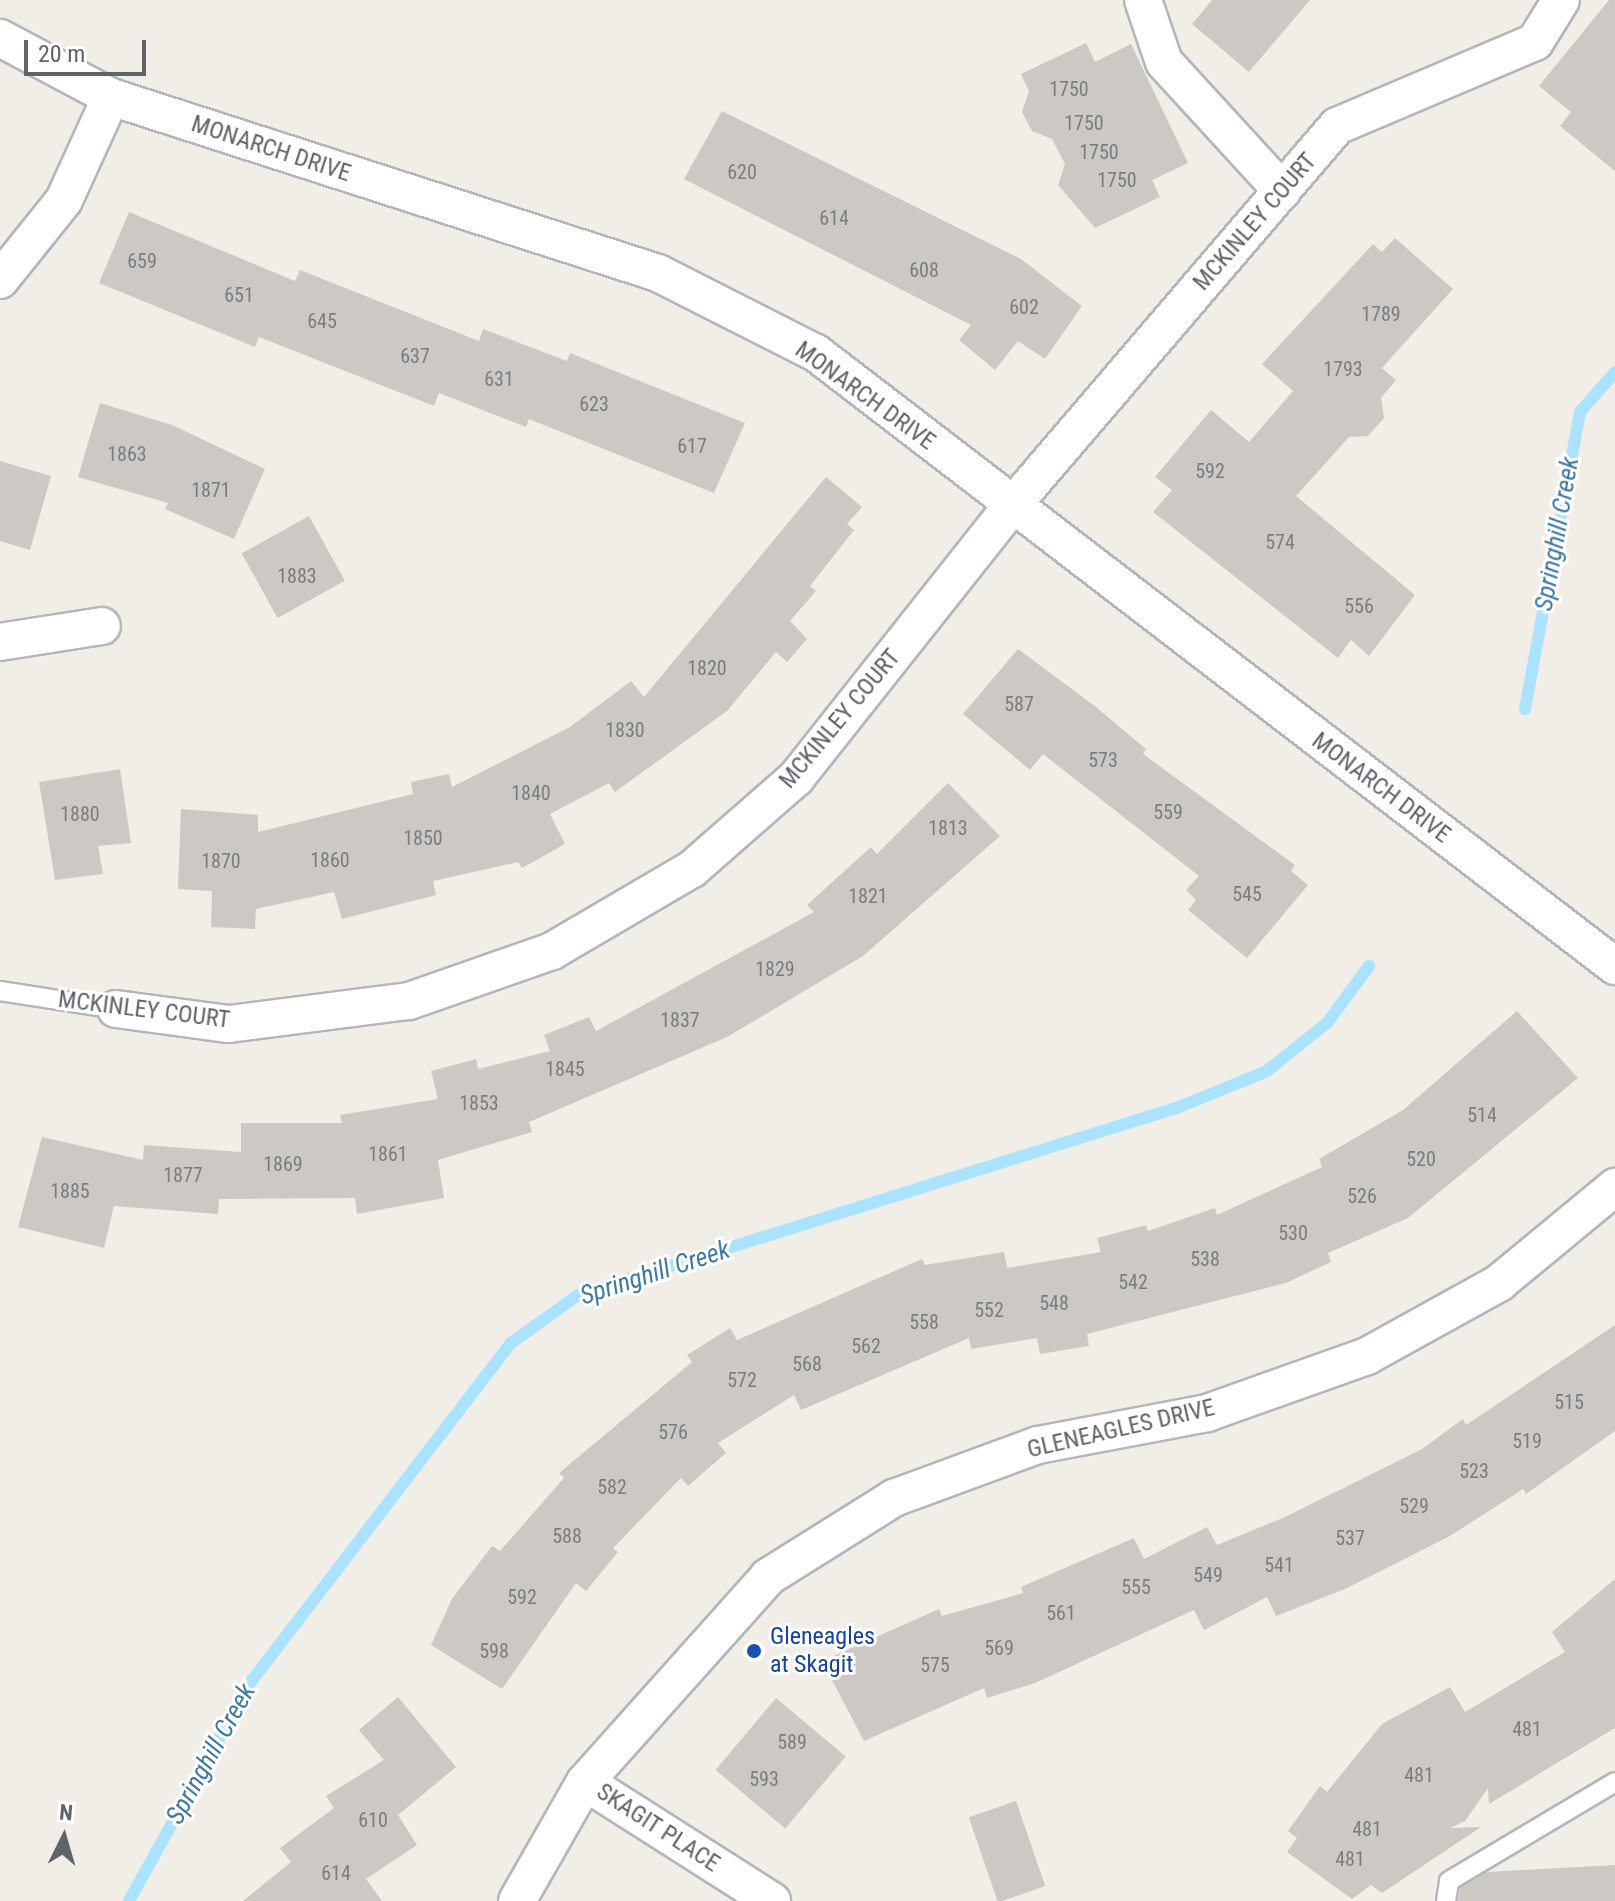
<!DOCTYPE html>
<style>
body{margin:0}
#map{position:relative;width:1615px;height:1901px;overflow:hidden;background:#f1eee8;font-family:"Roboto Condensed",sans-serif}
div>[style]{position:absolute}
.stream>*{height:12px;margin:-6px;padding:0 6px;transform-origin:6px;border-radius:6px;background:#aae2ff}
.building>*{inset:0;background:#ccc9c5;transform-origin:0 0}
.roads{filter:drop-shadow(2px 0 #b3b6ba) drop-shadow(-2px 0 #b3b6ba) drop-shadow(0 2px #b3b6ba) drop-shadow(0 -2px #b3b6ba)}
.service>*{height:18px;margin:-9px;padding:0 9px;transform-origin:9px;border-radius:9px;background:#fff}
.minor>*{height:36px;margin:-18px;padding:0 18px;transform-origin:18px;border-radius:18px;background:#fff}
.dots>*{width:22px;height:22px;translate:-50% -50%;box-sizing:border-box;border:4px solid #fff;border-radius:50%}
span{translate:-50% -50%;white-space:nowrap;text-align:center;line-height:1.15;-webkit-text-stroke:6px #fff;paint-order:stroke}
.number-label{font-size:20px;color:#7a7d7f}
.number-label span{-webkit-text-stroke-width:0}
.street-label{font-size:24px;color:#5f6468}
.transit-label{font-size:24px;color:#164399}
.left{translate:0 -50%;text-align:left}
.water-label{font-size:26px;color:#3f78a1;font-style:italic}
.north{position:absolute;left:24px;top:1797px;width:80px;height:80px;-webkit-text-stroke:6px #fff;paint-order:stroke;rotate:5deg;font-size:22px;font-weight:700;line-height:32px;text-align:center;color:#5f6468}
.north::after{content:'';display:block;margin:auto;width:28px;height:36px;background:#5f6468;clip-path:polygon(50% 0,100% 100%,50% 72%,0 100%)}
.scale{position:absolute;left:24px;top:40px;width:122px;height:36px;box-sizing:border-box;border:4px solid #5f6468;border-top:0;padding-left:10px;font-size:24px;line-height:28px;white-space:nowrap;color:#5f6468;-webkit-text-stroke:6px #fff;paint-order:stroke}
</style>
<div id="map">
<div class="stream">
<div style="left:1525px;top:709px;width:302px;rotate:-79.5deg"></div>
<div style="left:1580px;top:412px;width:53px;rotate:-48.8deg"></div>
<div style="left:129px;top:1901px;width:249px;rotate:-61deg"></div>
<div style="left:250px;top:1683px;width:429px;rotate:-52.5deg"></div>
<div style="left:511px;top:1343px;width:82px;rotate:-35.6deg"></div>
<div style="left:578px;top:1295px;width:630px;rotate:-17.37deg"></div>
<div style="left:1179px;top:1107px;width:95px;rotate:-22.2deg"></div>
<div style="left:1267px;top:1071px;width:77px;rotate:-38.7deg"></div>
<div style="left:1327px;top:1023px;width:71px;rotate:-53.6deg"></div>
</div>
<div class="building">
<div style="clip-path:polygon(1212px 0,1310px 0,1249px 72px,1192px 24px)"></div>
<div style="clip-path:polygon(1609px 0,1615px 0,1615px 171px,1560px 126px,1571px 112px,1539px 86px)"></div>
<div style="clip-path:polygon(1086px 43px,1095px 62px,1131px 44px,1188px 163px,1152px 180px,1160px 197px,1095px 228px,1058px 185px,1065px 164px,1052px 139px,1032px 131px,1022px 112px,1029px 91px,1021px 74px)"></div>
<div style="clip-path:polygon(722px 111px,1021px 259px,1082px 306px,1045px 359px,1018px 341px,995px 370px,959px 340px,971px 325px,684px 179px)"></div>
<div style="clip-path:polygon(129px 212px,295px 281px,300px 270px,479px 341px,483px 329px,567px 361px,570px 353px,745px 423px,714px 493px,529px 419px,526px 427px,439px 393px,434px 406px,259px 337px,255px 347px,99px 283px)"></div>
<div style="clip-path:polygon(1395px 238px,1453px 289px,1382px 368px,1396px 380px,1381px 398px,1384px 418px,1368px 436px,1349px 437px,1296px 496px,1415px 595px,1369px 656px,1351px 640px,1338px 658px,1153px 512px,1172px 490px,1155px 477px,1211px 410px,1249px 442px,1293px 391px,1262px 364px,1373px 244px,1382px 252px)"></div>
<div style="clip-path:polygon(100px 403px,172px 425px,265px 469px,234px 539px,165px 509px,168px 503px,78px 477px)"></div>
<div style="clip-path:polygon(0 461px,51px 476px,30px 550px,0 541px)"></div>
<div style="clip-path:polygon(826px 477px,862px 507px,847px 524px,854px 530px,810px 586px,816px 591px,790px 621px,807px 639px,787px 662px,776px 652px,727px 711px,615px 792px,609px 783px,550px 814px,565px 844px,522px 868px,518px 862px,433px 881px,436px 895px,342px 919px,334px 892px,256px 909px,255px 929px,211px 927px,212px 891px,178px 889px,181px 809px,258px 815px,258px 832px,413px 794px,411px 782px,449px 774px,452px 787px,570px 727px,631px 681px,644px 697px)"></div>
<div style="left:309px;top:516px;width:74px;height:77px;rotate:61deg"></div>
<div style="clip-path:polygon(1018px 649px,1096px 707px,1146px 749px,1143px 754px,1295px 865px,1291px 871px,1308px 885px,1247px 958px,1188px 910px,1196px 900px,1186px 890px,1199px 876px,1043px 754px,1030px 770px,963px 714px)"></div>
<div style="clip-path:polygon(120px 769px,131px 843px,98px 846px,103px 874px,55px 880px,39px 782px)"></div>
<div style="clip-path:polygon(948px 783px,1000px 836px,863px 956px,727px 1037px,529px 1122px,532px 1132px,438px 1160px,444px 1198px,357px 1214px,355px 1198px,219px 1199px,218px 1214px,114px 1206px,104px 1248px,18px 1227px,42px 1137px,143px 1160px,144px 1145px,241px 1152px,241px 1123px,342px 1123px,340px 1115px,438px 1099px,431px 1071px,476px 1059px,478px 1069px,550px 1051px,544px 1035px,589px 1017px,596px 1031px,814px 912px,807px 905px,871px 847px,877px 854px)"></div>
<div style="clip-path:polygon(1517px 1011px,1578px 1078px,1408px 1218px,1328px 1253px,1331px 1262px,1286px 1283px,1087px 1334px,1089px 1346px,1040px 1354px,1037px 1338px,971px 1349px,969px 1338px,801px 1410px,794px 1395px,718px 1443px,726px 1453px,688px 1486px,681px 1478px,613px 1548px,618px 1552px,586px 1591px,576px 1583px,502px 1689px,431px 1645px,452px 1599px,492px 1546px,500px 1551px,564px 1478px,559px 1473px,692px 1362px,687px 1355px,730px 1328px,737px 1340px,922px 1259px,925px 1265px,1004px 1252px,1007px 1268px,1101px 1252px,1097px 1238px,1146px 1225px,1148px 1231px,1215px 1208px,1217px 1215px,1322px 1167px,1319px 1159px,1403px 1110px)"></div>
<div style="clip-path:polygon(1615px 1325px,1615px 1431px,1526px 1494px,1523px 1489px,1450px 1536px,1345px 1589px,1276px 1616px,1267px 1597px,1204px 1630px,1194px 1610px,1035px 1683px,987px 1698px,984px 1688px,864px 1741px,822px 1661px,939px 1609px,942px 1616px,1023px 1593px,1021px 1587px,1134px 1538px,1144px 1559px,1207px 1527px,1217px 1545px,1285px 1517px,1422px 1449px,1463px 1419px,1466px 1425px)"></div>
<div style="clip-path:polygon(1615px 1579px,1615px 1728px,1489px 1804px,1488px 1788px,1465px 1821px,1450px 1828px,1481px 1827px,1382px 1893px,1371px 1885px,1352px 1899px,1287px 1852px,1297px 1838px,1288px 1831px,1320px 1786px,1327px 1792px,1382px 1724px,1450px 1687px,1465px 1712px,1565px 1652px,1552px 1632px)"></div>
<div style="clip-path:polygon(398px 1697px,456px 1767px,398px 1815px,417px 1845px,366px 1879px,382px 1901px,243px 1901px,291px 1862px,280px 1848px,334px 1808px,326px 1796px,384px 1760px,359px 1730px)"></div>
<div style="left:776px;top:1698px;width:91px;height:94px;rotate:40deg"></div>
<div style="left:1016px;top:1801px;width:90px;height:50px;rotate:71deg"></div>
<div style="clip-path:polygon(1615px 1865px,1615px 1901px,1458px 1901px,1460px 1888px,1487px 1872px)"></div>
</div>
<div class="roads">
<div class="service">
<div style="left:0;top:991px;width:117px;rotate:8.8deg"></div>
<div style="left:1446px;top:1901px;width:20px;rotate:-81deg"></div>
<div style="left:1449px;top:1881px;width:193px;rotate:-30.8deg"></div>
</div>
<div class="minor">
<div style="left:1143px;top:0;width:65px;rotate:71.3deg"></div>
<div style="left:1164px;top:62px;width:175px;rotate:47.5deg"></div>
<div style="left:0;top:38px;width:126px;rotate:28deg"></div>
<div style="left:111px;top:97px;width:575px;rotate:17.84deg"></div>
<div style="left:658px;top:273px;width:177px;rotate:26.9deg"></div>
<div style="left:816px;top:353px;width:1007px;rotate:37.5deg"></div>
<div style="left:0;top:280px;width:102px;rotate:-51.3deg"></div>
<div style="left:64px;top:200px;width:113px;rotate:-65.5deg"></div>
<div style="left:0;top:642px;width:103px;rotate:-8.9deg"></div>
<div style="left:116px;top:1009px;width:114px;rotate:7.6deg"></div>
<div style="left:229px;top:1024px;width:181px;rotate:-7.3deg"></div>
<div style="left:409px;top:1001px;width:151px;rotate:-19.3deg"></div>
<div style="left:552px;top:951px;width:162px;rotate:-30.4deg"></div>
<div style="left:692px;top:869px;width:138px;rotate:-41.2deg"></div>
<div style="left:796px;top:778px;width:346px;rotate:-51.6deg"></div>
<div style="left:1011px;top:507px;width:501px;rotate:-49.45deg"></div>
<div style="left:1337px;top:126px;width:215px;rotate:-23deg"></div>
<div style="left:1535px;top:42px;width:49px;rotate:-58.2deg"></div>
<div style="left:585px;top:1782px;width:222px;rotate:32.5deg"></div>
<div style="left:517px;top:1901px;width:137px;rotate:-60.3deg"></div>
<div style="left:585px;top:1782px;width:275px;rotate:-48.2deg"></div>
<div style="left:768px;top:1577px;width:149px;rotate:-32.1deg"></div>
<div style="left:894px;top:1498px;width:153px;rotate:-20.2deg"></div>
<div style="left:1038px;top:1445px;width:172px;rotate:-10.7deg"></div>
<div style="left:1207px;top:1413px;width:170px;rotate:-19.6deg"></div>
<div style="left:1367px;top:1356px;width:151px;rotate:-28.9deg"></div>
<div style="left:1499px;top:1283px;width:151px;rotate:-39.6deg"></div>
</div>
</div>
<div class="dots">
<div style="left:754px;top:1651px;background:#1a4fb4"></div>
</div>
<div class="number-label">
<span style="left:1069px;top:89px">1750</span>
<span style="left:1084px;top:123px">1750</span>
<span style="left:1099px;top:152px">1750</span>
<span style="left:742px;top:172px">620</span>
<span style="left:1117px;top:180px">1750</span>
<span style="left:834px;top:218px">614</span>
<span style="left:142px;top:261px">659</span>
<span style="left:924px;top:270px">608</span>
<span style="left:239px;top:295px">651</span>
<span style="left:1024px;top:307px">602</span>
<span style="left:1381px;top:314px">1789</span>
<span style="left:322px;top:321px">645</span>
<span style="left:415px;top:356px">637</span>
<span style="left:1343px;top:369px">1793</span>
<span style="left:499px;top:379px">631</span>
<span style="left:594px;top:404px">623</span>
<span style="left:692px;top:446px">617</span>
<span style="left:127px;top:454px">1863</span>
<span style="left:1210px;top:471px">592</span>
<span style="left:211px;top:490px">1871</span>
<span style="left:1280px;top:542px">574</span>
<span style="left:297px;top:576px">1883</span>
<span style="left:1359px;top:606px">556</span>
<span style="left:707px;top:668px">1820</span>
<span style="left:1019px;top:704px">587</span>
<span style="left:625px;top:730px">1830</span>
<span style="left:1103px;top:760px">573</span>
<span style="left:531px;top:793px">1840</span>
<span style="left:1168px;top:812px">559</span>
<span style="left:80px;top:814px">1880</span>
<span style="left:948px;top:828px">1813</span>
<span style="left:423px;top:838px">1850</span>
<span style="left:330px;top:860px">1860</span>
<span style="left:221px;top:861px">1870</span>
<span style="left:1247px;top:894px">545</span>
<span style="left:868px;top:896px">1821</span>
<span style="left:775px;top:969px">1829</span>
<span style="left:680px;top:1020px">1837</span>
<span style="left:565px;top:1069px">1845</span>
<span style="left:479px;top:1103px">1853</span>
<span style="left:1482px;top:1115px">514</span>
<span style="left:388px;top:1154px">1861</span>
<span style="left:1421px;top:1159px">520</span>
<span style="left:283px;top:1164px">1869</span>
<span style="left:183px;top:1175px">1877</span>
<span style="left:70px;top:1191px">1885</span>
<span style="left:1362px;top:1196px">526</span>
<span style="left:1293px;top:1233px">530</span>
<span style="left:1205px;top:1259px">538</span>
<span style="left:1133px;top:1282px">542</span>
<span style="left:1054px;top:1303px">548</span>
<span style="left:989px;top:1310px">552</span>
<span style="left:924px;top:1322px">558</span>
<span style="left:866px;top:1346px">562</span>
<span style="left:807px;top:1364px">568</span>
<span style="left:742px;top:1380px">572</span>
<span style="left:1569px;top:1402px">515</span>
<span style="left:673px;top:1432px">576</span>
<span style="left:1527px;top:1441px">519</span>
<span style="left:1474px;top:1471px">523</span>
<span style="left:612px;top:1487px">582</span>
<span style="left:1414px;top:1506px">529</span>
<span style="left:567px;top:1536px">588</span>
<span style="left:1350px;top:1538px">537</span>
<span style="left:1279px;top:1565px">541</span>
<span style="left:1208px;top:1575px">549</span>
<span style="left:1136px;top:1587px">555</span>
<span style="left:522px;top:1597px">592</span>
<span style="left:1061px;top:1613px">561</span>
<span style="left:999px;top:1648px">569</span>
<span style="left:494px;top:1651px">598</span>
<span style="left:935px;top:1665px">575</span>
<span style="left:1527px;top:1729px">481</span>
<span style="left:792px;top:1742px">589</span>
<span style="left:1419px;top:1775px">481</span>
<span style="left:764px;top:1779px">593</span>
<span style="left:373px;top:1820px">610</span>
<span style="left:1367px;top:1829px">481</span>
<span style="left:1350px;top:1859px">481</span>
<span style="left:336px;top:1873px">614</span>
</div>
<div class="street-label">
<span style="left:271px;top:149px;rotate:18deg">MONARCH DRIVE</span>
<span style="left:1255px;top:222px;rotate:-49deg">MCKINLEY COURT</span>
<span style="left:865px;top:396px;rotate:36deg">MONARCH DRIVE</span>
<span style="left:840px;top:719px;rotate:-50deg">MCKINLEY COURT</span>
<span style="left:1381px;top:788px;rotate:37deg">MONARCH DRIVE</span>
<span style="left:144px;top:1010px;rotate:7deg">MCKINLEY COURT</span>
<span style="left:1121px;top:1429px;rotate:-13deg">GLENEAGLES DRIVE</span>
<span style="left:658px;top:1828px;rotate:33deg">SKAGIT PLACE</span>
</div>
<div class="transit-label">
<span class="left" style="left:770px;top:1651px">Gleneagles<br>at Skagit</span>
</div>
<div class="water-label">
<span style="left:1557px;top:534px;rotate:-80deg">Springhill Creek</span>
<span style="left:655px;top:1273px;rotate:-18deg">Springhill Creek</span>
<span style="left:211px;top:1754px;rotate:-61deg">Springhill Creek</span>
</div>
<div class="north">N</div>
<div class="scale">20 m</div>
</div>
